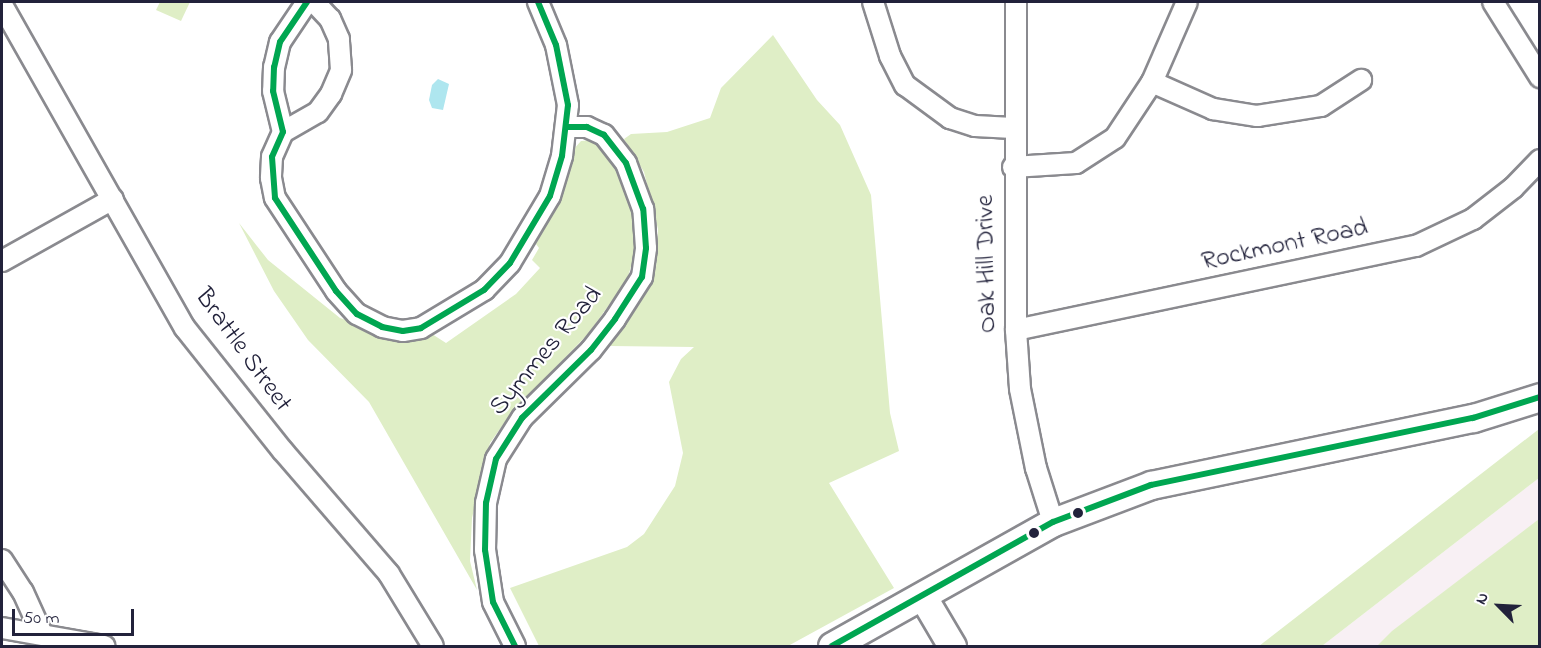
<!DOCTYPE html>
<style>
body{margin:0}
#map{position:relative;width:1541px;height:648px;overflow:hidden;background:#fff;font-family:"Indie Flower",sans-serif}
div>[style]{position:absolute}
.built>*{inset:0;background:#f8f0f4}
.green>*{inset:0;background:#dfeec6}
.water>*{inset:0;background:#aee6ef}
.roads{filter:drop-shadow(2px 0 #8a8a8f) drop-shadow(-2px 0 #8a8a8f) drop-shadow(0 2px #8a8a8f) drop-shadow(0 -2px #8a8a8f)}
.minor>*{height:20px;margin:-10px;padding:0 10px;transform-origin:10px;border-radius:10px;background:#fff}
.secondary>*{height:27px;margin:-13.5px;padding:0 13.5px;transform-origin:13.5px;border-radius:13.5px;background:#fff}
.bus-1>*{height:6px;margin:-3px;padding:0 3px;transform-origin:3px;border-radius:3px;background:#00a651}
.dots>*{width:16px;height:16px;translate:-50% -50%;box-sizing:border-box;border:3px solid #fff;border-radius:50%}
span{translate:-50% -50%;white-space:nowrap;text-align:center;line-height:1.15;-webkit-text-stroke:4.5px #fff;paint-order:stroke}
.street-label{font-size:26px;color:#22223b}
.frame{position:absolute;inset:0;border:3px solid #22223b;pointer-events:none}
.north{position:absolute;left:1469px;top:576px;width:60px;height:60px;-webkit-text-stroke:4px #fff;paint-order:stroke;rotate:294deg;font-size:16px;font-weight:700;line-height:24px;text-align:center;color:#22223b}
.north::after{content:'';display:block;margin:auto;width:21px;height:27px;background:#22223b;clip-path:polygon(50% 0,100% 100%,50% 72%,0 100%)}
.scale{position:absolute;left:12px;top:609px;width:122px;height:27px;box-sizing:border-box;border:3px solid #22223b;border-top:0;padding-left:8px;font-size:18px;line-height:21px;white-space:nowrap;color:#22223b;-webkit-text-stroke:4px #fff;paint-order:stroke}
</style>
<div id="map">
<div class="built">
<div style="clip-path:polygon(1539px 478px,1539px 646px,1322px 646px)"></div>
</div>
<div class="green">
<div style="clip-path:polygon(160px 2px,190px 2px,181px 21px,156px 10px)"></div>
<div style="clip-path:polygon(773px 35px,817px 100px,840px 125px,871px 195px,890px 413px,899px 451px,829px 483px,894px 588px,788px 646px,539px 646px,510px 588px,627px 547px,644px 534px,675px 486px,683px 453px,669px 382px,681px 359px,694px 347px,610px 346px,637px 307px,656px 268px,658px 229px,644px 172px,624px 139px,631px 134px,667px 132px,710px 118px,721px 88px)"></div>
<div style="clip-path:polygon(594px 140px,603px 145px,616px 164px,633px 213px,636px 236px,632px 263px,627px 280px,588px 334px,512px 412px,490px 443px,472px 518px,470px 561px,477px 590px,369px 402px,308px 340px,274px 291px,239px 223px,268px 260px,340px 318px,406px 340px,432px 334px,446px 343px,516px 294px,540px 268px,532px 260px,539px 248px,536px 244px,559px 198px,573px 150px,581px 141px)"></div>
<div style="clip-path:polygon(1539px 429px,1539px 478px,1322px 646px,1259px 646px)"></div>
<div style="clip-path:polygon(1539px 519px,1539px 646px,1377px 646px,1392px 631px)"></div>
</div>
<div class="water">
<div style="clip-path:polygon(438px 79px,449px 84px,443px 110px,432px 108px,429px 100px,432px 85px)"></div>
</div>
<div class="roads">
<div class="minor">
<div style="left:307px;top:2px;width:48px;rotate:124deg"></div>
<div style="left:280px;top:42px;width:26px;rotate:103deg"></div>
<div style="left:274px;top:67px;width:24px;rotate:92deg"></div>
<div style="left:273px;top:91px;width:42px;rotate:76.3deg"></div>
<div style="left:283px;top:132px;width:27px;rotate:114deg"></div>
<div style="left:272px;top:157px;width:21px;rotate:93deg"></div>
<div style="left:271px;top:178px;width:20px;rotate:79deg"></div>
<div style="left:275px;top:198px;width:111px;rotate:56.7deg"></div>
<div style="left:336px;top:291px;width:31px;rotate:48deg"></div>
<div style="left:357px;top:314px;width:28px;rotate:27deg"></div>
<div style="left:382px;top:327px;width:21px;rotate:11deg"></div>
<div style="left:403px;top:331px;width:18px;rotate:-9deg"></div>
<div style="left:421px;top:328px;width:74px;rotate:-31.1deg"></div>
<div style="left:484px;top:290px;width:37px;rotate:-46deg"></div>
<div style="left:510px;top:263px;width:78px;rotate:-59.2deg"></div>
<div style="left:550px;top:196px;width:42px;rotate:-73.3deg"></div>
<div style="left:562px;top:156px;width:51px;rotate:-83.3deg"></div>
<div style="left:568px;top:105px;width:61px;rotate:-101.3deg"></div>
<div style="left:556px;top:45px;width:47px;rotate:-112.7deg"></div>
<div style="left:873px;top:2px;width:57px;rotate:72.5deg"></div>
<div style="left:890px;top:56px;width:33px;rotate:63deg"></div>
<div style="left:905px;top:85px;width:56px;rotate:36.3deg"></div>
<div style="left:950px;top:118px;width:26px;rotate:18deg"></div>
<div style="left:975px;top:126px;width:38px;rotate:3deg"></div>
<div style="left:1016px;top:2px;width:328px;rotate:90deg"></div>
<div style="left:1016px;top:330px;width:59px;rotate:86.1deg"></div>
<div style="left:1020px;top:389px;width:81px;rotate:78.6deg"></div>
<div style="left:1036px;top:468px;width:57px;rotate:72.5deg"></div>
<div style="left:1493px;top:2px;width:89px;rotate:57.9deg"></div>
<div style="left:2px;top:5px;width:371px;rotate:60.5deg"></div>
<div style="left:185px;top:328px;width:157px;rotate:51.5deg"></div>
<div style="left:283px;top:451px;width:162px;rotate:49.2deg"></div>
<div style="left:389px;top:574px;width:84px;rotate:58.6deg"></div>
<div style="left:1152px;top:82px;width:67px;rotate:23.9deg"></div>
<div style="left:1213px;top:109px;width:45px;rotate:9deg"></div>
<div style="left:1257px;top:116px;width:65px;rotate:-8.9deg"></div>
<div style="left:1321px;top:106px;width:48px;rotate:-33deg"></div>
<div style="left:283px;top:132px;width:40px;rotate:-29.7deg"></div>
<div style="left:318px;top:112px;width:22px;rotate:-54deg"></div>
<div style="left:331px;top:94px;width:26px;rotate:-67deg"></div>
<div style="left:341px;top:70px;width:31px;rotate:-94deg"></div>
<div style="left:339px;top:39px;width:22px;rotate:-114deg"></div>
<div style="left:330px;top:19px;width:23px;rotate:-133deg"></div>
<div style="left:1013px;top:167px;width:63px;rotate:-3.6deg"></div>
<div style="left:1076px;top:163px;width:46px;rotate:-32.7deg"></div>
<div style="left:1115px;top:138px;width:67px;rotate:-56.5deg"></div>
<div style="left:1152px;top:82px;width:87px;rotate:-66.4deg"></div>
<div style="left:2px;top:261px;width:127px;rotate:-29.2deg"></div>
<div style="left:1016px;top:330px;width:409px;rotate:-11.9deg"></div>
<div style="left:1416px;top:246px;width:63px;rotate:-25.3deg"></div>
<div style="left:1473px;top:219px;width:51px;rotate:-37.8deg"></div>
<div style="left:1513px;top:188px;width:39px;rotate:-46deg"></div>
<div style="left:2px;top:560px;width:38px;rotate:57deg"></div>
<div style="left:23px;top:592px;width:46px;rotate:65.7deg"></div>
<div style="left:2px;top:628px;width:104px;rotate:10deg"></div>
<div style="left:515px;top:646px;width:49px;rotate:-116.6deg"></div>
<div style="left:493px;top:602px;width:53px;rotate:-98.7deg"></div>
<div style="left:485px;top:550px;width:47px;rotate:-88.8deg"></div>
<div style="left:486px;top:503px;width:45px;rotate:-77.2deg"></div>
<div style="left:496px;top:459px;width:49px;rotate:-57.6deg"></div>
<div style="left:522px;top:418px;width:97px;rotate:-44.6deg"></div>
<div style="left:591px;top:350px;width:39px;rotate:-52deg"></div>
<div style="left:615px;top:319px;width:50px;rotate:-57.3deg"></div>
<div style="left:642px;top:277px;width:29px;rotate:-82deg"></div>
<div style="left:646px;top:248px;width:39px;rotate:-94deg"></div>
<div style="left:643px;top:209px;width:49px;rotate:-110.3deg"></div>
<div style="left:626px;top:163px;width:36px;rotate:-128deg"></div>
<div style="left:604px;top:135px;width:19px;rotate:-155deg"></div>
<div style="left:587px;top:127px;width:20px;rotate:180deg"></div>
</div>
<div class="secondary">
<div style="left:923px;top:597px;width:57px;rotate:59.4deg"></div>
<div style="left:832px;top:646px;width:253px;rotate:-29.3deg"></div>
<div style="left:1053px;top:522px;width:105px;rotate:-20.7deg"></div>
<div style="left:1151px;top:485px;width:329px;rotate:-11.8deg"></div>
<div style="left:1473px;top:418px;width:70px;rotate:-17.4deg"></div>
</div>
</div>
<div class="bus-1">
<div style="left:307px;top:2px;width:48px;rotate:124deg"></div>
<div style="left:280px;top:42px;width:26px;rotate:103deg"></div>
<div style="left:274px;top:67px;width:24px;rotate:92deg"></div>
<div style="left:273px;top:91px;width:42px;rotate:76.3deg"></div>
<div style="left:283px;top:132px;width:27px;rotate:114deg"></div>
<div style="left:272px;top:157px;width:41px;rotate:85.8deg"></div>
<div style="left:275px;top:198px;width:111px;rotate:56.7deg"></div>
<div style="left:336px;top:291px;width:31px;rotate:48deg"></div>
<div style="left:357px;top:314px;width:28px;rotate:27deg"></div>
<div style="left:382px;top:327px;width:21px;rotate:11deg"></div>
<div style="left:403px;top:331px;width:18px;rotate:-9deg"></div>
<div style="left:421px;top:328px;width:74px;rotate:-31.1deg"></div>
<div style="left:484px;top:290px;width:37px;rotate:-46deg"></div>
<div style="left:510px;top:263px;width:78px;rotate:-59.2deg"></div>
<div style="left:550px;top:196px;width:42px;rotate:-73.3deg"></div>
<div style="left:562px;top:156px;width:51px;rotate:-83.3deg"></div>
<div style="left:568px;top:105px;width:61px;rotate:-101.3deg"></div>
<div style="left:556px;top:45px;width:47px;rotate:-112.7deg"></div>
<div style="left:515px;top:646px;width:49px;rotate:-116.6deg"></div>
<div style="left:493px;top:602px;width:53px;rotate:-98.7deg"></div>
<div style="left:485px;top:550px;width:47px;rotate:-88.8deg"></div>
<div style="left:486px;top:503px;width:45px;rotate:-77.2deg"></div>
<div style="left:496px;top:459px;width:49px;rotate:-57.6deg"></div>
<div style="left:522px;top:418px;width:97px;rotate:-44.6deg"></div>
<div style="left:591px;top:350px;width:39px;rotate:-52deg"></div>
<div style="left:615px;top:319px;width:50px;rotate:-57.3deg"></div>
<div style="left:642px;top:277px;width:29px;rotate:-82deg"></div>
<div style="left:646px;top:248px;width:39px;rotate:-94deg"></div>
<div style="left:643px;top:209px;width:49px;rotate:-110.3deg"></div>
<div style="left:626px;top:163px;width:36px;rotate:-128deg"></div>
<div style="left:604px;top:135px;width:19px;rotate:-155deg"></div>
<div style="left:587px;top:127px;width:20px;rotate:180deg"></div>
<div style="left:832px;top:646px;width:253px;rotate:-29.3deg"></div>
<div style="left:1053px;top:522px;width:105px;rotate:-20.7deg"></div>
<div style="left:1151px;top:485px;width:329px;rotate:-11.8deg"></div>
<div style="left:1473px;top:418px;width:70px;rotate:-17.4deg"></div>
</div>
<div class="dots">
<div style="left:1078px;top:513px;background:#22223b"></div>
<div style="left:1034px;top:533px;background:#22223b"></div>
</div>
<div class="street-label">
<span style="left:1285px;top:246px;rotate:-12deg">Rockmont Road</span>
<span style="left:988px;top:264px;rotate:-91deg">Oak Hill Drive</span>
<span style="left:242px;top:351px;rotate:54deg">Brattle Street</span>
<span style="left:547px;top:352px;rotate:-50deg">Symmes Road</span>
</div>
<div class="frame"></div>
<div class="north">N</div>
<div class="scale">50 m</div>
</div>
